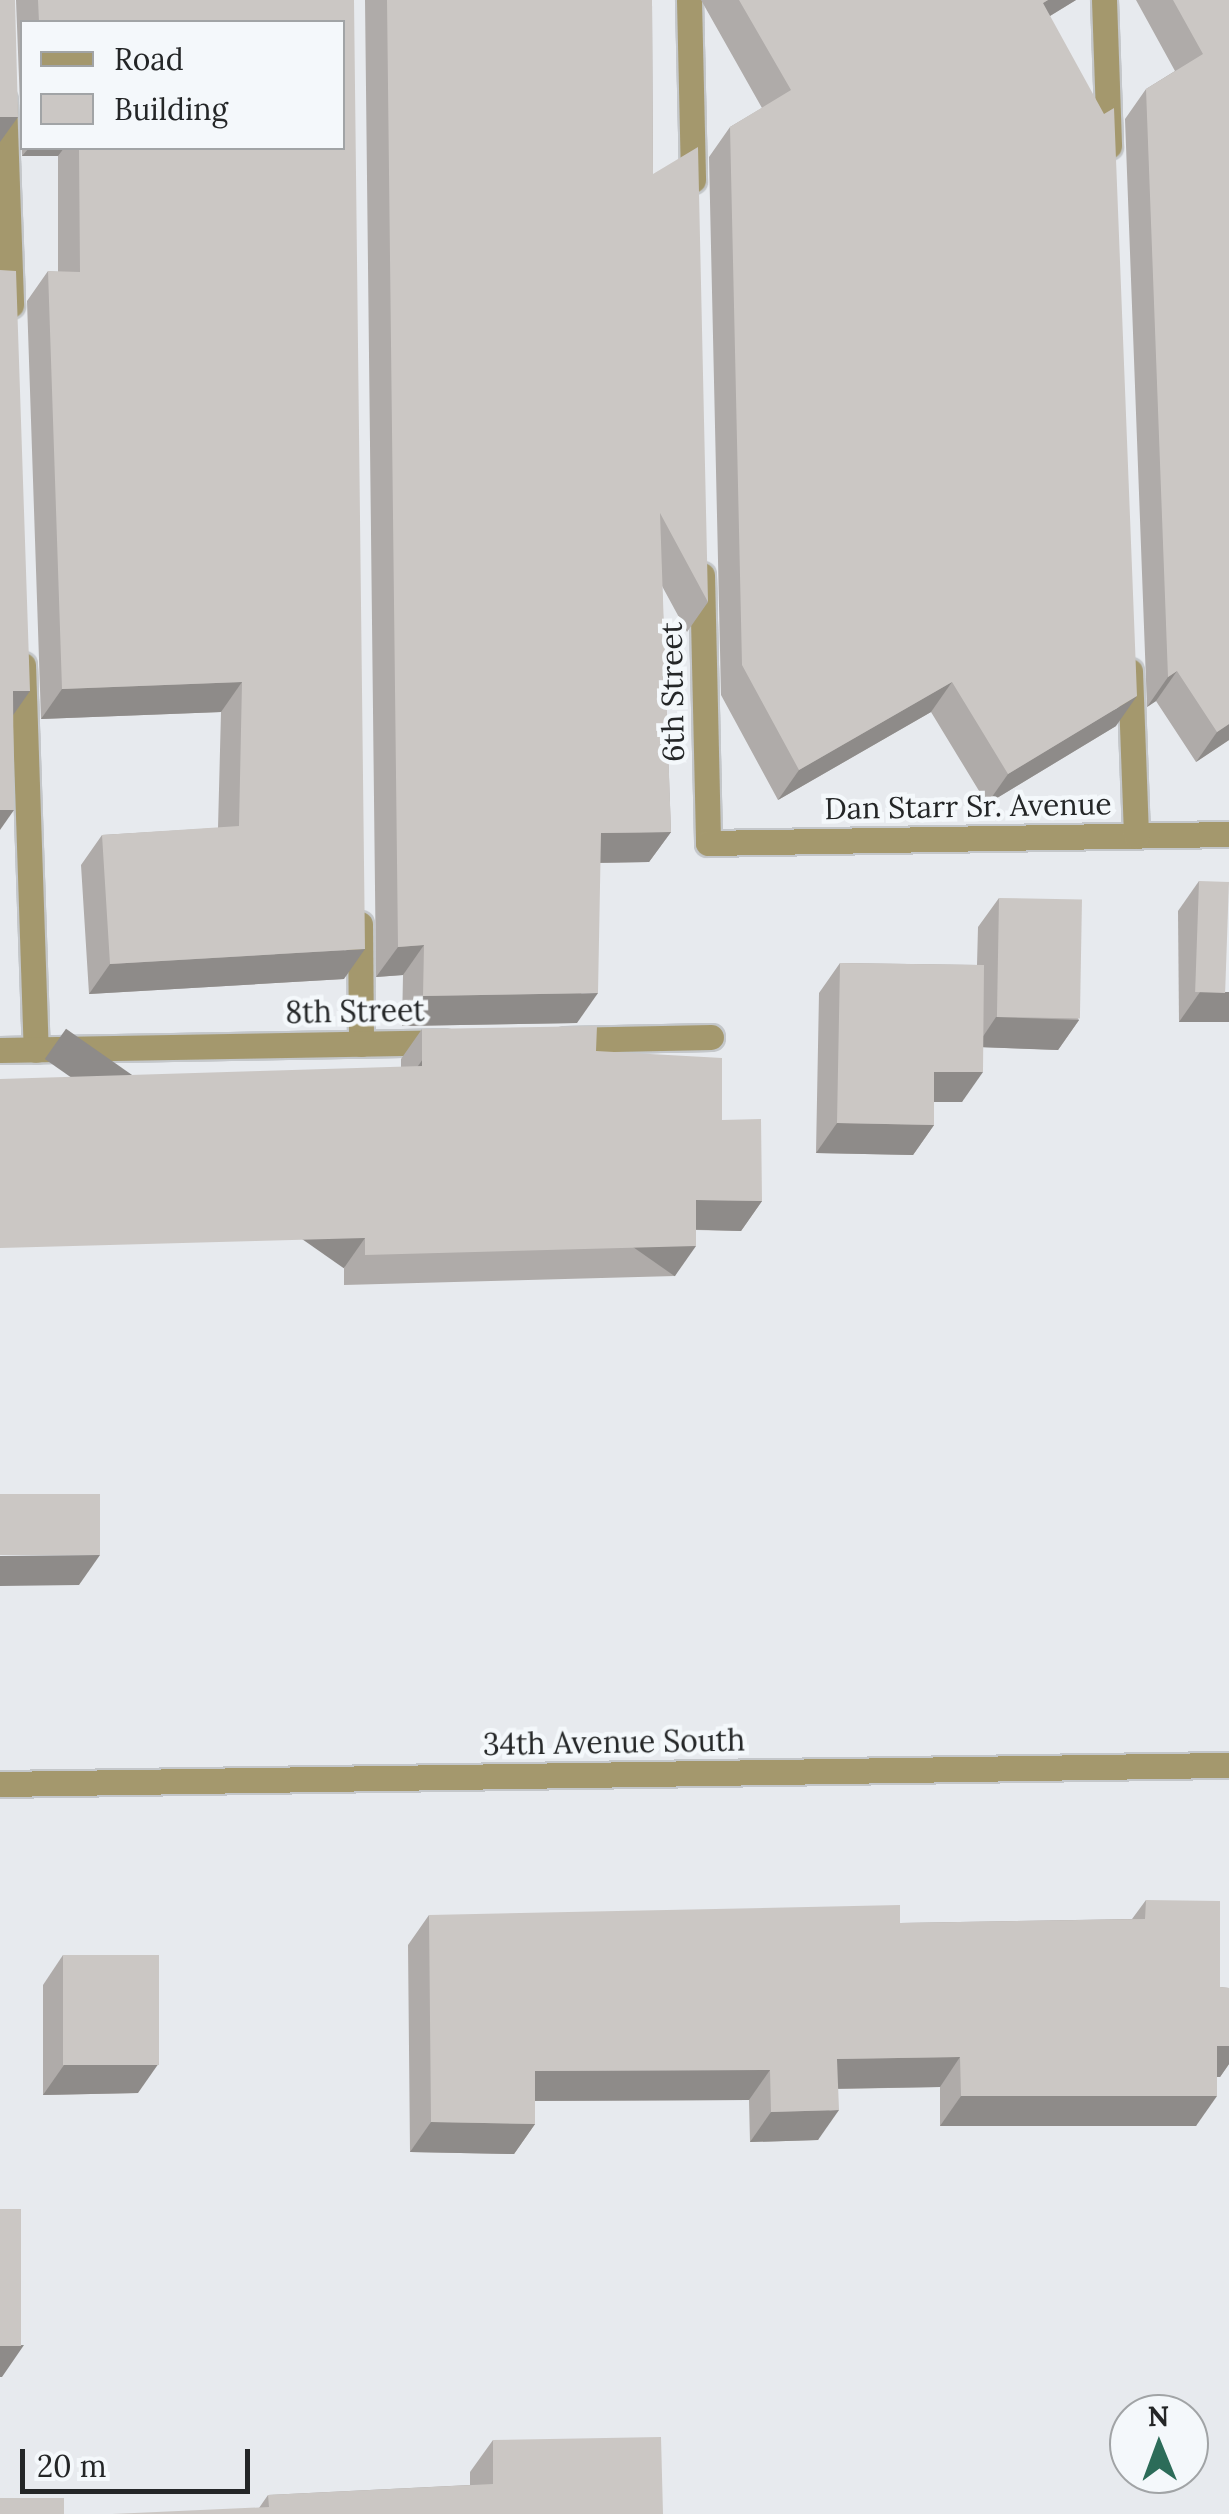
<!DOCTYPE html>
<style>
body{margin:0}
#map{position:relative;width:1229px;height:2514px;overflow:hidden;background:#e7eaee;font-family:Lora,serif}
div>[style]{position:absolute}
.roads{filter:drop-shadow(2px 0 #c4c7ca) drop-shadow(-2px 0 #c4c7ca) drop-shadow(0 2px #c4c7ca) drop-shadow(0 -2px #c4c7ca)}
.minor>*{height:25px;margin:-12.5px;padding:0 12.5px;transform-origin:12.5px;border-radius:12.5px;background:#a4986d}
.wall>*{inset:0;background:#afaba9}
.shaded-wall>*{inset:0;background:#8e8b89;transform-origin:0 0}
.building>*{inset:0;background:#cbc7c4;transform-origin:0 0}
span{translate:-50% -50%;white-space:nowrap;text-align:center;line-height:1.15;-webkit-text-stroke:9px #f4f8fb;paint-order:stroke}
.street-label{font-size:30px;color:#242627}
.legend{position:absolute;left:20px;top:20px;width:325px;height:130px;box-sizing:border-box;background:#f4f8fb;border:2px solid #a1a4a6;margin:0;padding:12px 18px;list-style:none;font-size:30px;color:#242627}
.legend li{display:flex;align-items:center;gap:20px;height:50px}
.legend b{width:50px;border:2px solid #a1a4a6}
.north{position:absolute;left:1109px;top:2394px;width:100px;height:100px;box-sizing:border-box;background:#f4f8fb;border:2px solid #a1a4a6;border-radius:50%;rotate:359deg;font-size:28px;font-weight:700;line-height:40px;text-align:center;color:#242627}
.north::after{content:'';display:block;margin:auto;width:35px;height:45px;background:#2c6c59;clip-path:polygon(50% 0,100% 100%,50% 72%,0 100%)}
.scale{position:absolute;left:20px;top:2449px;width:230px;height:45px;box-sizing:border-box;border:5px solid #242627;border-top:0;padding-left:12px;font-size:30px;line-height:35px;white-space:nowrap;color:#242627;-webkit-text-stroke:8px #f4f8fb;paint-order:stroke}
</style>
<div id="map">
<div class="roads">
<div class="minor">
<div style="left:689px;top:0;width:180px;rotate:88.7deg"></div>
<div style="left:1104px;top:0;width:146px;rotate:88deg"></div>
<div style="left:4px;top:100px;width:205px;rotate:88deg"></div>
<div style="left:702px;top:575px;width:268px;rotate:88.7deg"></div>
<div style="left:708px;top:843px;width:521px;rotate:-0.99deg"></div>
<div style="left:23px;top:665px;width:385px;rotate:88.1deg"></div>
<div style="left:1130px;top:671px;width:165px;rotate:87.9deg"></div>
<div style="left:360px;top:924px;width:120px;rotate:89.5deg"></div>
<div style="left:565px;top:1040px;width:146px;rotate:-1.2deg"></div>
<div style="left:0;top:1050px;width:445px;rotate:-1deg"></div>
<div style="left:0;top:1784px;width:1229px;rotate:-0.89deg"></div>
</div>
</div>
<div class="wall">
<div style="clip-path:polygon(evenodd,16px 0,354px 0,344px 979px,89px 994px,81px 865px,102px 835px,218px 828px,221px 712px,41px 719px,27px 301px,48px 271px,58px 272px,58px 156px,22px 156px,16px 0,22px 22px,342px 22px,342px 148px,22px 148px,22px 22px)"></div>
<div style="clip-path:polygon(365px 0,652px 0,653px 174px,708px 602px,687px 632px,662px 586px,671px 832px,649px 862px,600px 863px,577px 1023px,402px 1026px,403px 975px,376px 977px)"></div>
<div style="clip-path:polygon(701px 0,1076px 0,1050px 16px,1116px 726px,987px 804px,931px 712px,778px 800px,721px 695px,709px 157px,730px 127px,762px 108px)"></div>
<div style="clip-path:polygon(1136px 0,1229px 0,1229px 740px,1196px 762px,1156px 701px,1147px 707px,1125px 119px,1146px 89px,1175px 71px)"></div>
<div style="clip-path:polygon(1199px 881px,1229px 1022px,1179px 1022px,1178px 911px)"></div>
<div style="clip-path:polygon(999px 898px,1079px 1020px,1058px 1050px,983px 1047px,962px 1102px,934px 1102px,934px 1125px,913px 1155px,816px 1153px,819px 993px,840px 963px,977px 965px,978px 927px)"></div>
<div style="clip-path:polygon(422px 1029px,596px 1051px,722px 1120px,762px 1201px,741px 1231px,696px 1230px,675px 1276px,344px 1285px,344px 1268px,401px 1067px,401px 1059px)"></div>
<div style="clip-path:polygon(1146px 1900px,1220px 1987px,1229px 1988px,1229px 2064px,1220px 2077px,1217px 2077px,1196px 2126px,940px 2126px,940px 2087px,838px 2089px,818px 2140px,750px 2142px,749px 2100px,535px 2101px,535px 2124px,514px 2154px,410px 2152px,408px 1945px,429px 1915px,900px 1923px,1132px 1919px)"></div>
<div style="clip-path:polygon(63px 1955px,138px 2093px,43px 2095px,43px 1985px)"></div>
<div style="clip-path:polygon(493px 2440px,663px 2514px,259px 2508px,268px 2495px,470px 2485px,470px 2472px)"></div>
</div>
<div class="shaded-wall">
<div style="clip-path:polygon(1048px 0,1076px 0,1022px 33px,1043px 3px)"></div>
<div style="clip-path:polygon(0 117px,18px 117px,0 142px)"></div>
<div style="clip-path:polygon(29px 148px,64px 148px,58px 156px,22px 156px)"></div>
<div style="clip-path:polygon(1177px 671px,1156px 701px,1147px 707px,1168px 677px)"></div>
<div style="clip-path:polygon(242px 682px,221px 712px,41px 719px,62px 689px)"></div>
<div style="clip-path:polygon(952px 682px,931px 712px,778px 800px,799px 770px)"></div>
<div style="clip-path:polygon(13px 691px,30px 691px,9px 721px)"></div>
<div style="clip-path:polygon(1137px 696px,1116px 726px,987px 804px,1008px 774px)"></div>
<div style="clip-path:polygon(1229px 724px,1229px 740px,1196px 762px,1217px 732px)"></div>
<div style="clip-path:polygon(0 810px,14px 810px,0 830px)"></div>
<div style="clip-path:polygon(671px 832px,649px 862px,580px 863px,601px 833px)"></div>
<div style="clip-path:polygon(424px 945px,403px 975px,376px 977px,398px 947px)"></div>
<div style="clip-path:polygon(365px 949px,344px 979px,89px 994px,110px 964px)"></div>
<div style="clip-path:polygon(1200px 992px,1229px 992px,1229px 1022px,1179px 1022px)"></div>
<div style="clip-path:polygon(598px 993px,577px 1023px,402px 1026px,423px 996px)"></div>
<div style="clip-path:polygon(996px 1017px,1079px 1020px,1058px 1050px,976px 1047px)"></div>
<div style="clip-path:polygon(934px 1072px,983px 1072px,962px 1102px,913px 1102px)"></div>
<div style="clip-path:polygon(837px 1123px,934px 1125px,913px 1155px,816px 1153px)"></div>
<div style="clip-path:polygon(696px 1200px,762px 1201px,741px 1231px,675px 1229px)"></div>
<div style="left:365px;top:1238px;width:37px;height:365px;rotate:125deg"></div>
<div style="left:696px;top:1246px;width:37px;height:331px;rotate:125deg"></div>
<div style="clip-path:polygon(100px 1555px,79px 1585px,0 1586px,0 1556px)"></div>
<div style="clip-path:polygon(1217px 2046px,1229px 2046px,1229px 2064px,1220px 2077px,1196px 2076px)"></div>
<div style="clip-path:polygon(960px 2057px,940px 2087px,816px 2089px,837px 2059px)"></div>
<div style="clip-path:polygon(159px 2063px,138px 2093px,43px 2095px,64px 2065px)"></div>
<div style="clip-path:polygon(770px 2070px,749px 2100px,514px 2101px,535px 2071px)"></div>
<div style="clip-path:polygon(961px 2096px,1217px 2096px,1196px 2126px,940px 2126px)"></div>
<div style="clip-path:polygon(839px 2110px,818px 2140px,750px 2142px,771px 2112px)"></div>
<div style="clip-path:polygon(431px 2122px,535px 2124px,514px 2154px,410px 2152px)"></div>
<div style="clip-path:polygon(24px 2345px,2px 2377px,0 2377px,0 2346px)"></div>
</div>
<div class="building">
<div style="clip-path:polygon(0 0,15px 0,18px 117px,0 117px)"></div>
<div style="clip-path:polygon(38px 0,354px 0,365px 949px,110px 964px,102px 835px,239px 826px,242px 682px,62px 689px,48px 271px,80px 272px,79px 148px,342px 148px,342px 22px,39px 22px)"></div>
<div style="clip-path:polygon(387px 0,652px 0,653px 174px,698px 147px,708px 602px,660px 513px,671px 832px,601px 833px,598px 993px,423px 996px,424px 945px,398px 947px)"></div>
<div style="clip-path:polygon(739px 0,1048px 0,1043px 3px,1104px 114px,1114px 108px,1137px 696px,1008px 774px,952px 682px,799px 770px,742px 665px,730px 127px,791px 90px)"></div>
<div style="clip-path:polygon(1173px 0,1229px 0,1229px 724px,1217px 732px,1177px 671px,1168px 677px,1146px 89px,1203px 54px)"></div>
<div style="clip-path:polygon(0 270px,16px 271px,30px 691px,13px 691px,14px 810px,0 810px)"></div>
<div style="left:1199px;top:881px;width:30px;height:111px;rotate:2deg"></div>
<div style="left:999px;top:898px;width:83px;height:119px;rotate:1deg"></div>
<div style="clip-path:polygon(840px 963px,984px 965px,983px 1072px,934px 1072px,934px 1125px,837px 1123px)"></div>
<div style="clip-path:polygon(597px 1026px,596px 1051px,722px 1058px,722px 1120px,761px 1119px,762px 1201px,696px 1200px,696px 1246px,365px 1255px,365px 1238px,0 1248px,0 1079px,422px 1066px,422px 1029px)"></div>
<div style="left:100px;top:1494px;width:61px;height:100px;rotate:90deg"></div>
<div style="clip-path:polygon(1146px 1900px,1220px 1901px,1220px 1987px,1229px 1988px,1229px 2046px,1217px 2046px,1217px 2096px,961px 2096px,960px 2057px,837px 2059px,839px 2110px,771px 2112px,770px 2070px,535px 2071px,535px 2124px,431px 2122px,429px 1915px,900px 1905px,900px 1923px,1145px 1919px)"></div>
<div style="left:63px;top:1955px;width:96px;height:110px"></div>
<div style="left:0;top:2209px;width:21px;height:137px"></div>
<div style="clip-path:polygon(661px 2437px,663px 2514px,112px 2514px,269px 2507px,268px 2495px,493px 2484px,493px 2440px)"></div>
<div style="left:64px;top:2498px;width:16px;height:64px;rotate:90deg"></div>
</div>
<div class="street-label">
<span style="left:672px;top:692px;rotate:-91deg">6th Street</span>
<span style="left:968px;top:806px;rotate:-1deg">Dan Starr Sr. Avenue</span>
<span style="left:355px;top:1011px;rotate:-1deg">8th Street</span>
<span style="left:614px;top:1742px;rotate:-1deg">34th Avenue South</span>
</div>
<ul class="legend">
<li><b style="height:12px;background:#a4986d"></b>Road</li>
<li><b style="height:28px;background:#cbc7c4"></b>Building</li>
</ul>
<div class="north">N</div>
<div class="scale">20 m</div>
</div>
